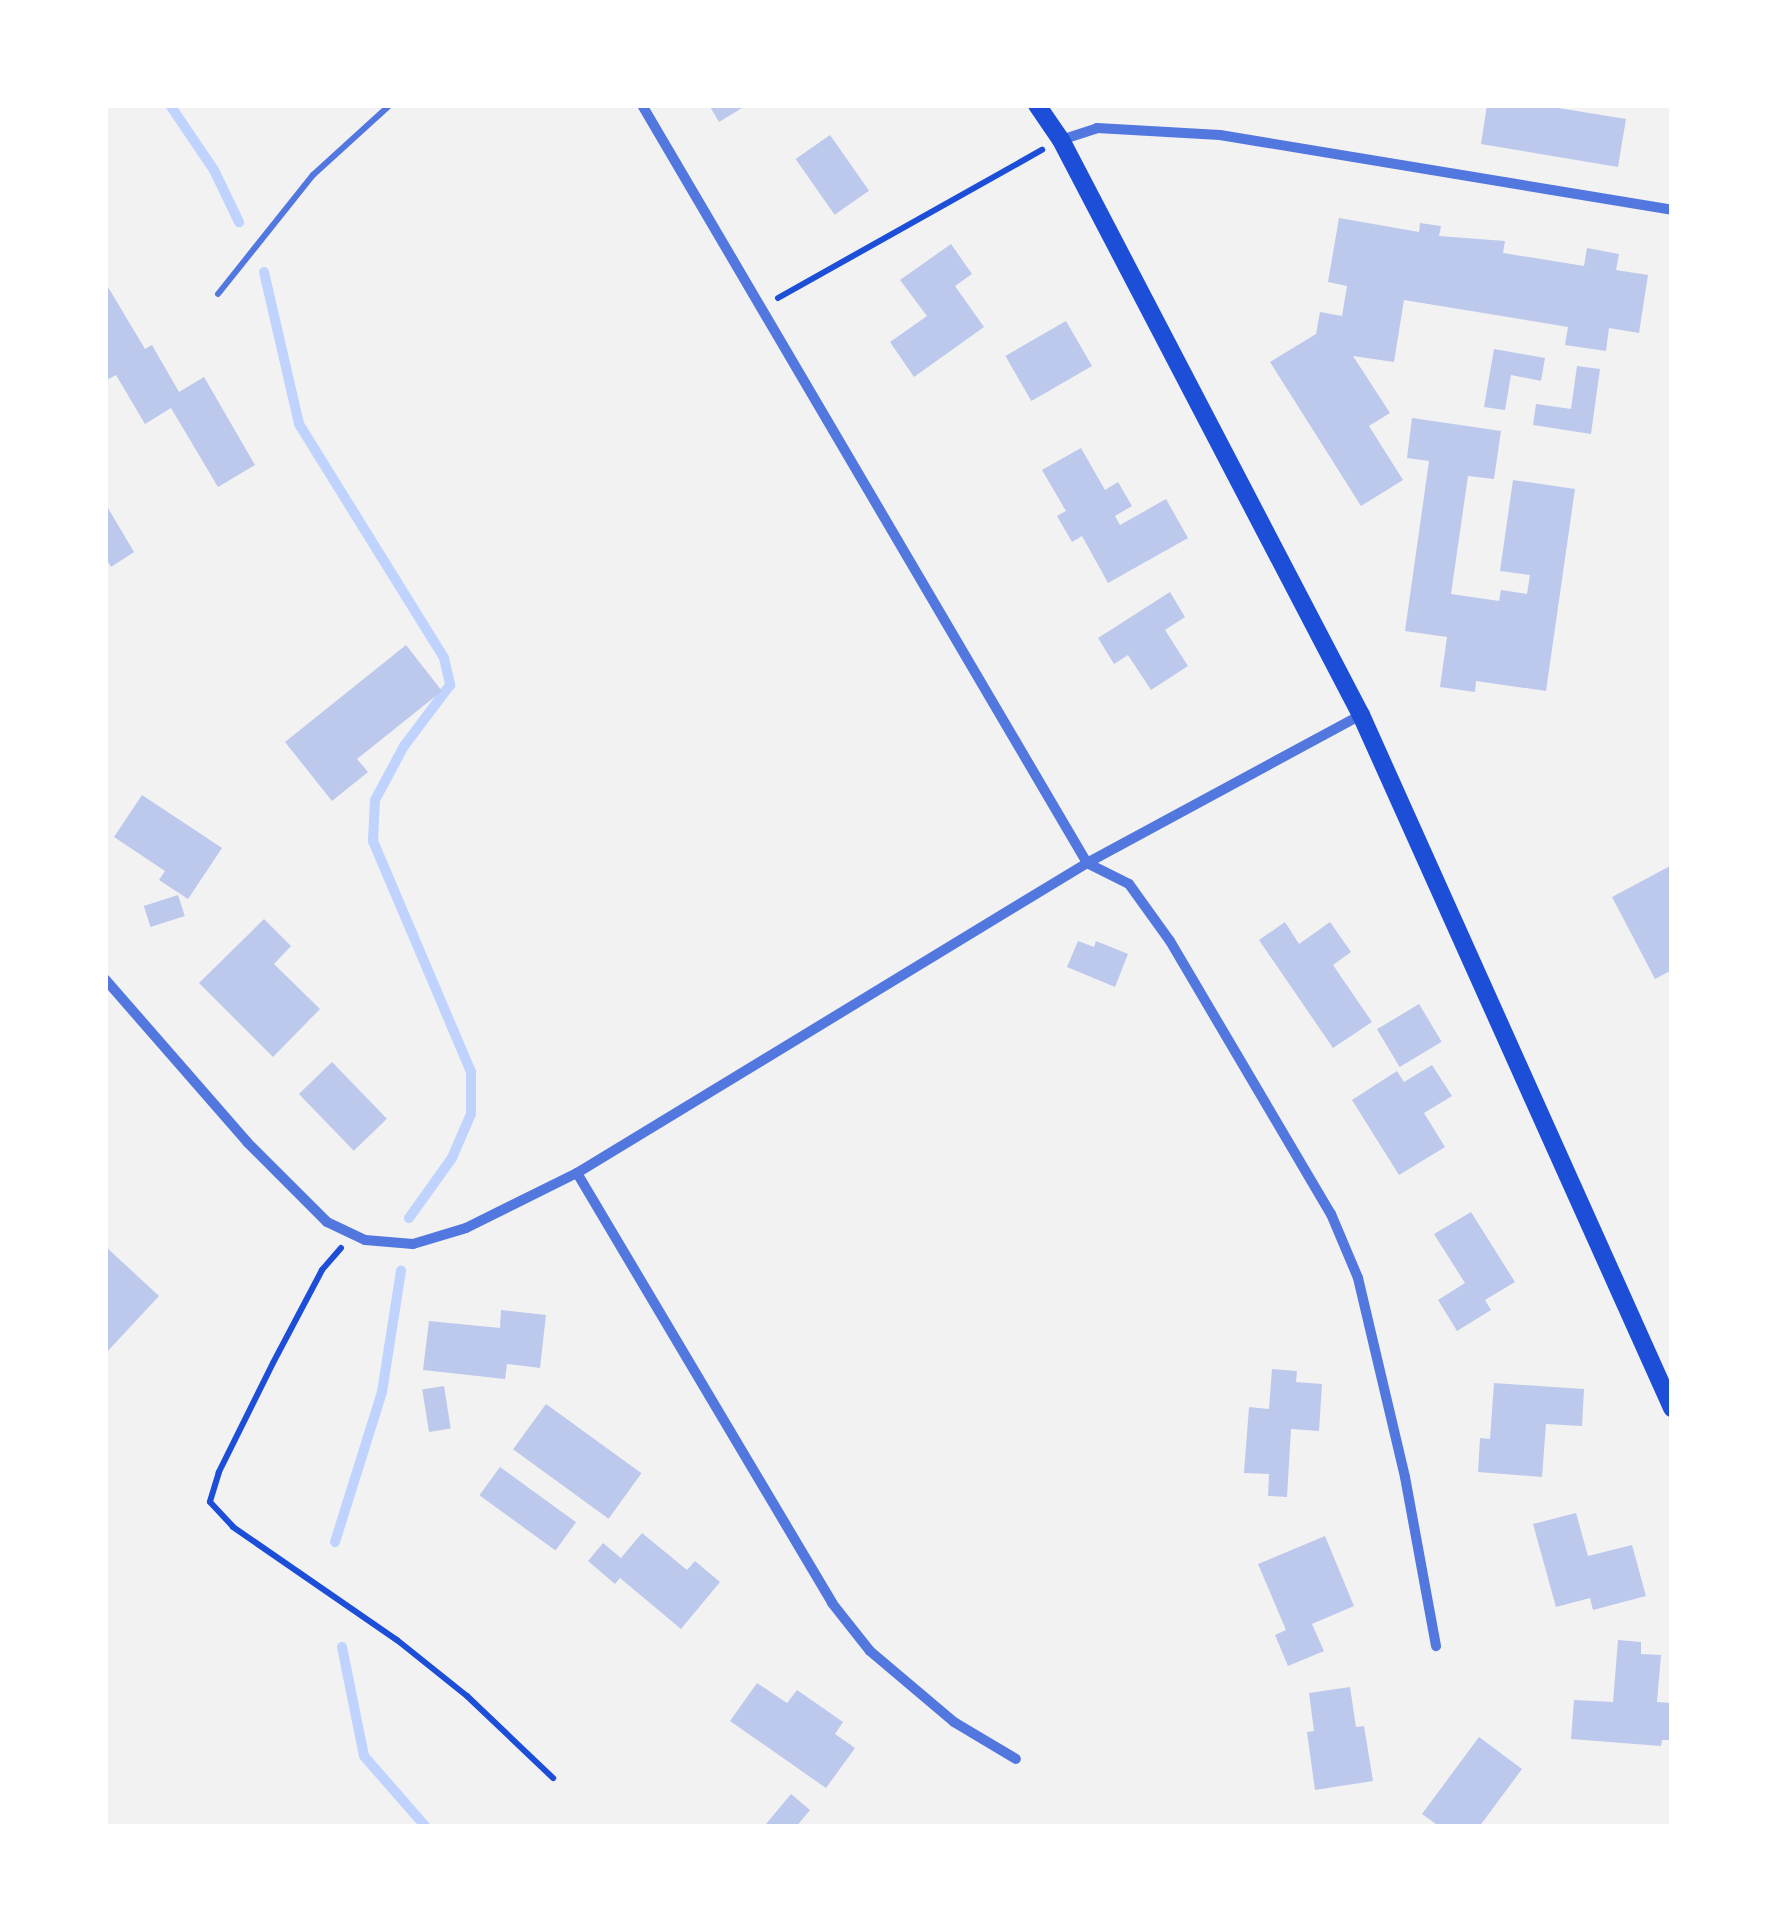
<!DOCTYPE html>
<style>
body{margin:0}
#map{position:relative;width:1777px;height:1932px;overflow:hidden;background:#f2f2f2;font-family:Quicksand,sans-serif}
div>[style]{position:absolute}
.stream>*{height:10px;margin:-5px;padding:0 5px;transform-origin:5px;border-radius:5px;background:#bfd3fe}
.building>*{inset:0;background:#bdc9ec;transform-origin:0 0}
.path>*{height:6px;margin:-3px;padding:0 3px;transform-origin:3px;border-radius:3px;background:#1d4ed8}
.service>*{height:6px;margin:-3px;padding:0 3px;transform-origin:3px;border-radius:3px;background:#5277de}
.minor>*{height:10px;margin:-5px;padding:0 5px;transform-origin:5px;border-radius:5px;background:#5277de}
.secondary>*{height:18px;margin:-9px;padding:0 9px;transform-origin:9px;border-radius:9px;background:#1d4ed8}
span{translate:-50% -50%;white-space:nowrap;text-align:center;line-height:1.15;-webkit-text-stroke:10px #fff;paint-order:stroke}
.frame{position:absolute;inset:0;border:108px solid #fff;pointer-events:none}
</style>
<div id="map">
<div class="stream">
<div style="left:170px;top:105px;width:78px;rotate:55.9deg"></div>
<div style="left:214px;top:170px;width:58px;rotate:64.3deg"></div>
<div style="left:264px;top:272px;width:156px;rotate:77deg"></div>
<div style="left:299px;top:424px;width:275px;rotate:58.2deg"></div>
<div style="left:444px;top:658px;width:28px;rotate:77deg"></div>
<div style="left:450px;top:685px;width:76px;rotate:127deg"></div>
<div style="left:404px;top:746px;width:61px;rotate:118.2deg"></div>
<div style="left:375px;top:800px;width:41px;rotate:92.8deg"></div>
<div style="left:373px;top:841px;width:251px;rotate:67deg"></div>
<div style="left:471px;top:1072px;width:42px;rotate:90deg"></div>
<div style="left:471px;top:1114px;width:48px;rotate:113.4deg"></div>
<div style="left:452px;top:1158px;width:74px;rotate:125.6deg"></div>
<div style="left:335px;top:1542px;width:157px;rotate:-72.6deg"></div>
<div style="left:382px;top:1392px;width:123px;rotate:-81.1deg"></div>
<div style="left:342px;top:1647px;width:111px;rotate:78.6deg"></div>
<div style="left:364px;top:1756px;width:94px;rotate:48.9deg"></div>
</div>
<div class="building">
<div style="clip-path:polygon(709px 105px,747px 105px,719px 122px)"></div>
<div style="clip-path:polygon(1487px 105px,1540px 105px,1626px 119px,1618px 167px,1481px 144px)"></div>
<div style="left:830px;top:135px;width:68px;height:42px;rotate:55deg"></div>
<div style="clip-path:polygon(1339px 218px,1419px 232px,1420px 223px,1441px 226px,1439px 236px,1505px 241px,1503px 253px,1584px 266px,1587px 248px,1619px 254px,1616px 270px,1648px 275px,1639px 333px,1609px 328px,1606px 351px,1565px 345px,1568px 327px,1404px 300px,1394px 362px,1353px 356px,1390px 413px,1369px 426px,1403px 480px,1361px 506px,1270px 362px,1316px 334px,1320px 312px,1342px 316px,1347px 286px,1328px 282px)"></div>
<div style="clip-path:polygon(951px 244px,972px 274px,955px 286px,984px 327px,914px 377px,890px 342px,927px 316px,900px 280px)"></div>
<div style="clip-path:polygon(105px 282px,145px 349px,152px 345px,179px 392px,204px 377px,255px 465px,218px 487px,171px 408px,145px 424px,116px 375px,105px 381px)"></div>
<div style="left:1066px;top:321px;width:52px;height:70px;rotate:60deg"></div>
<div style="clip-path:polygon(1494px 349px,1545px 358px,1541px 381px,1511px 375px,1505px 410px,1484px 407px)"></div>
<div style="clip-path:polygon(1577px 366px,1600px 369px,1591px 434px,1533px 425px,1536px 404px,1571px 409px)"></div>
<div style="clip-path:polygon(1412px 418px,1501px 431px,1494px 479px,1468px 476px,1451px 594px,1499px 601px,1501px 590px,1527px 594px,1530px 575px,1500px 571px,1513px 480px,1575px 489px,1546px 691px,1476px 681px,1475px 692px,1440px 687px,1447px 637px,1405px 631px,1429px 461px,1407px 458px)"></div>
<div style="clip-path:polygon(1081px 448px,1105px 490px,1118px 482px,1132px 506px,1115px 516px,1120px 525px,1166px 499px,1188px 538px,1108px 583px,1082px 536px,1072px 542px,1057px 516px,1066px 511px,1042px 470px)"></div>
<div style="clip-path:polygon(105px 503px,134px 552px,111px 567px,105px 557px)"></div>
<div style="clip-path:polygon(1170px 592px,1185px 617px,1165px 630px,1188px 666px,1151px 690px,1128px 655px,1114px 664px,1098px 638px)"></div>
<div style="clip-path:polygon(406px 645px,442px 691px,357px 759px,368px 772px,332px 801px,285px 742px)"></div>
<div style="clip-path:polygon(142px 795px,222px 848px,188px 899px,159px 880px,165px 871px,114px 837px)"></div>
<div style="clip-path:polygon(1672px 865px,1672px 970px,1655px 979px,1612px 897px)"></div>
<div style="left:178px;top:895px;width:22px;height:36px;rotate:72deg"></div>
<div style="clip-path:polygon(264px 919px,291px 946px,274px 964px,320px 1009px,273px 1057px,199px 983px)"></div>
<div style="clip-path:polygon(1285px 922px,1299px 944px,1330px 922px,1351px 952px,1333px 965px,1372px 1022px,1333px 1048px,1259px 940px)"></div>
<div style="clip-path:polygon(1078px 941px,1094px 947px,1096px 941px,1128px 954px,1115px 987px,1067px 967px)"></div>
<div style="left:1419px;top:1004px;width:44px;height:49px;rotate:59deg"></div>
<div style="left:332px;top:1062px;width:79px;height:46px;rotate:46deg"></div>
<div style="clip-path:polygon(1432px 1065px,1452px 1096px,1424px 1113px,1445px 1147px,1399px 1175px,1352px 1100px,1397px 1071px,1404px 1082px)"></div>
<div style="clip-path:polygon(1471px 1212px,1515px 1282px,1485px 1300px,1491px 1310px,1457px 1331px,1438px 1300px,1465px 1283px,1434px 1234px)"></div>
<div style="clip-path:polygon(105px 1246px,159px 1296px,105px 1354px)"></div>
<div style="clip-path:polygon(501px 1310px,546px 1315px,540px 1368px,507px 1364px,505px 1379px,423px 1370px,429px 1321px,500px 1328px)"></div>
<div style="clip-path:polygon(1272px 1369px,1297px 1371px,1296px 1382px,1322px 1384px,1319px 1431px,1291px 1429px,1287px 1497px,1268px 1496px,1269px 1474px,1244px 1473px,1249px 1407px,1269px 1409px)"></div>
<div style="clip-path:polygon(1494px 1383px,1584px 1389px,1582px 1426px,1546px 1424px,1542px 1477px,1478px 1472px,1480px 1438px,1490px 1439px)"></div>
<div style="left:444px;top:1386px;width:43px;height:22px;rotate:81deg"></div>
<div style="left:546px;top:1404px;width:118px;height:56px;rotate:36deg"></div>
<div style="left:500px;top:1467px;width:94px;height:35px;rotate:36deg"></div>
<div style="clip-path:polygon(1576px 1513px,1588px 1556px,1632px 1545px,1646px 1596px,1593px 1610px,1590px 1598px,1556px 1607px,1533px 1524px)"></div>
<div style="clip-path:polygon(642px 1533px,687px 1570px,695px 1561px,720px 1582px,681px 1629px,620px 1578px,615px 1584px,588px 1561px,603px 1543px,621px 1558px)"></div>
<div style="clip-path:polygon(1325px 1536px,1354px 1606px,1312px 1624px,1324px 1651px,1288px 1666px,1275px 1635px,1286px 1630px,1258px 1564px)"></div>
<div style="clip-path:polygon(1618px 1640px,1641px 1642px,1641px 1654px,1661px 1655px,1657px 1702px,1672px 1703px,1672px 1740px,1662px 1740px,1661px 1746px,1571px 1739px,1574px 1700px,1613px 1702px)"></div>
<div style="clip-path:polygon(757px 1683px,787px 1703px,797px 1690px,843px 1722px,835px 1734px,855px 1748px,826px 1788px,730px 1721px)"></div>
<div style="clip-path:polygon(1350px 1687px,1356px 1727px,1364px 1726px,1373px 1781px,1315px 1790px,1307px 1732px,1314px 1731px,1309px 1693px)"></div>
<div style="clip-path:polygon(1479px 1737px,1522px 1769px,1479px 1827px,1440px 1827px,1422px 1814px)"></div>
<div style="clip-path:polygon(791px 1794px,810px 1810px,796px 1827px,770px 1827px,766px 1824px)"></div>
</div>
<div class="path">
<div style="left:778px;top:298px;width:303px;rotate:-29.3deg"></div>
<div style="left:341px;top:1248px;width:29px;rotate:131deg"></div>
<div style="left:322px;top:1270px;width:105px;rotate:117.8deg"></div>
<div style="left:273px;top:1363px;width:122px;rotate:116.4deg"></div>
<div style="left:219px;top:1472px;width:31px;rotate:107deg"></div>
<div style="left:210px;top:1502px;width:34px;rotate:47deg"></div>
<div style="left:233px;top:1527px;width:199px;rotate:34.6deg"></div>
<div style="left:397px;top:1640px;width:90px;rotate:38.7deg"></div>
<div style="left:467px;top:1696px;width:119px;rotate:43.6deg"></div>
</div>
<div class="service">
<div style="left:218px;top:294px;width:152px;rotate:-51.4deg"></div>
<div style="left:313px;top:175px;width:104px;rotate:-42.3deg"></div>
</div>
<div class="minor">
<div style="left:642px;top:105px;width:879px;rotate:59.58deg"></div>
<div style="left:1087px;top:863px;width:47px;rotate:26.6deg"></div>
<div style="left:1129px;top:884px;width:70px;rotate:54.3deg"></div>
<div style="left:1170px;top:941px;width:317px;rotate:59.5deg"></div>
<div style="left:1331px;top:1214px;width:69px;rotate:67.1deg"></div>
<div style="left:1358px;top:1278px;width:204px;rotate:76.7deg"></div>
<div style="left:1405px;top:1477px;width:172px;rotate:79.6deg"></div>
<div style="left:1061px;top:140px;width:38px;rotate:-18deg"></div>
<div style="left:1097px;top:128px;width:123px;rotate:3.3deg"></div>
<div style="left:1220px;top:135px;width:458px;rotate:9.4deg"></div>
<div style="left:105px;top:979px;width:216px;rotate:48.9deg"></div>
<div style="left:247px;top:1142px;width:113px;rotate:45deg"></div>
<div style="left:327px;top:1222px;width:42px;rotate:25.3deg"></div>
<div style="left:365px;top:1240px;width:48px;rotate:4.8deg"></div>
<div style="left:413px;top:1244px;width:55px;rotate:-16.8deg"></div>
<div style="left:466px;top:1228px;width:124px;rotate:-26.4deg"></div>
<div style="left:577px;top:1173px;width:597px;rotate:-31.29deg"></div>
<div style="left:1087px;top:863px;width:311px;rotate:-28.4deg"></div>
<div style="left:577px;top:1173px;width:500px;rotate:59.3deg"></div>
<div style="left:832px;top:1603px;width:61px;rotate:51.6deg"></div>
<div style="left:870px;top:1651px;width:110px;rotate:40.2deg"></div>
<div style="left:954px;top:1722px;width:72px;rotate:30.8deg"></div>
</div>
<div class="secondary">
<div style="left:1037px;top:105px;width:42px;rotate:55.6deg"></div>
<div style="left:1061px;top:140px;width:649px;rotate:62.45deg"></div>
<div style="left:1361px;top:715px;width:760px;rotate:65.83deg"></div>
</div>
<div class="frame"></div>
</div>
